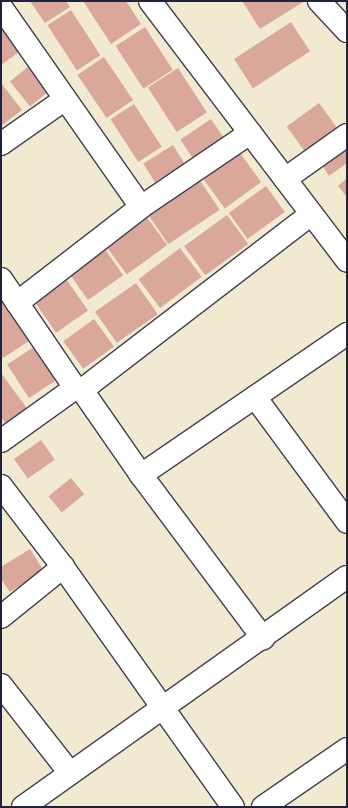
<!DOCTYPE html>
<style>
body{margin:0}
#map{position:relative;width:348px;height:808px;overflow:hidden;background:#f1ead1;font-family:"IM FELL Great Primer",serif}
div>[style]{position:absolute}
.building>*{inset:0;background:#daa89b;transform-origin:0 0}
.roads{filter:drop-shadow(1px 0 #414052) drop-shadow(-1px 0 #414052) drop-shadow(0 1px #414052) drop-shadow(0 -1px #414052)}
.street>*{height:22px;margin:-11px;padding:0 11px;transform-origin:11px;border-radius:11px;background:#fff}
.secondary>*{height:22px;margin:-11px;padding:0 11px;transform-origin:11px;border-radius:11px;background:#fff}
span{translate:-50% -50%;white-space:nowrap;text-align:center;line-height:1.15;-webkit-text-stroke:3.5px #fbf7ec;paint-order:stroke}
.frame{position:absolute;inset:0;border:2px solid #22223b;pointer-events:none}
</style>
<div id="map">
<div class="building">
<div style="clip-path:polygon(30px 1px,66px 1px,70px 7px,45px 23px)"></div>
<div style="clip-path:polygon(83px 1px,126px 1px,141px 24px,111px 44px)"></div>
<div style="clip-path:polygon(242px 1px,303px 1px,303px 2px,260px 29px)"></div>
<div style="left:71px;top:10px;width:54px;height:28px;rotate:57deg"></div>
<div style="clip-path:polygon(1px 20px,26px 47px,1px 65px)"></div>
<div style="left:291px;top:22px;width:35px;height:68px;rotate:57deg"></div>
<div style="left:145px;top:27px;width:51px;height:35px;rotate:57deg"></div>
<div style="left:104px;top:57px;width:52px;height:32px;rotate:56deg"></div>
<div style="left:34px;top:62px;width:32px;height:31px;rotate:51deg"></div>
<div style="left:178px;top:68px;width:53px;height:36px;rotate:57deg"></div>
<div style="clip-path:polygon(1px 83px,22px 110px,1px 126px)"></div>
<div style="left:319px;top:103px;width:41px;height:40px;rotate:54deg"></div>
<div style="left:134px;top:104px;width:51px;height:28px;rotate:57deg"></div>
<div style="left:211px;top:119px;width:23px;height:37px;rotate:56deg"></div>
<div style="left:173px;top:145px;width:22px;height:35px;rotate:58deg"></div>
<div style="clip-path:polygon(347px 147px,347px 163px,329px 176px,322px 165px)"></div>
<div style="left:240px;top:153px;width:36px;height:45px;rotate:54deg"></div>
<div style="clip-path:polygon(347px 178px,347px 197px,338px 186px)"></div>
<div style="left:199px;top:179px;width:37px;height:62px;rotate:56deg"></div>
<div style="left:266px;top:186px;width:32px;height:46px;rotate:54deg"></div>
<div style="left:227px;top:215px;width:36px;height:53px;rotate:54deg"></div>
<div style="left:146px;top:216px;width:36px;height:50px;rotate:54deg"></div>
<div style="left:102px;top:245px;width:37px;height:43px;rotate:55deg"></div>
<div style="left:180px;top:248px;width:36px;height:52px;rotate:53deg"></div>
<div style="left:64px;top:276px;width:42px;height:39px;rotate:55deg"></div>
<div style="left:136px;top:283px;width:38px;height:50px;rotate:55deg"></div>
<div style="clip-path:polygon(1px 297px,32px 339px,3px 358px,1px 356px)"></div>
<div style="left:94px;top:319px;width:34px;height:38px;rotate:54deg"></div>
<div style="left:34px;top:347px;width:40px;height:32px;rotate:57deg"></div>
<div style="clip-path:polygon(1px 373px,29px 411px,7px 426px,1px 417px)"></div>
<div style="left:41px;top:440px;width:24px;height:33px;rotate:55deg"></div>
<div style="left:71px;top:478px;width:21px;height:29px;rotate:51deg"></div>
<div style="clip-path:polygon(30px 549px,44px 571px,10px 592px,1px 579px,1px 567px)"></div>
</div>
<div class="roads">
<div class="street">
<div style="left:319px;top:1px;width:41px;rotate:47deg"></div>
<div style="left:1px;top:7px;width:244px;rotate:55deg"></div>
<div style="left:1px;top:144px;width:78px;rotate:-35.1deg"></div>
<div style="left:285px;top:179px;width:76px;rotate:-35.4deg"></div>
<div style="left:1px;top:279px;width:132px;rotate:55.8deg"></div>
<div style="left:75px;top:388px;width:7px;rotate:16deg"></div>
<div style="left:82px;top:390px;width:103px;rotate:55.2deg"></div>
<div style="left:141px;top:475px;width:204px;rotate:53.2deg"></div>
<div style="left:17px;top:303px;width:157px;rotate:-37.7deg"></div>
<div style="left:141px;top:207px;width:132px;rotate:-34.2deg"></div>
<div style="left:82px;top:390px;width:289px;rotate:-37.5deg"></div>
<div style="left:255px;top:397px;width:155px;rotate:53.6deg"></div>
<div style="left:1px;top:441px;width:91px;rotate:-35.6deg"></div>
<div style="left:141px;top:475px;width:250px;rotate:-34.4deg"></div>
<div style="left:1px;top:486px;width:102px;rotate:52.6deg"></div>
<div style="left:63px;top:567px;width:294px;rotate:54.7deg"></div>
<div style="left:1px;top:617px;width:80px;rotate:-38.9deg"></div>
<div style="left:1px;top:685px;width:112px;rotate:51.9deg"></div>
<div style="left:23px;top:807px;width:397px;rotate:-35.4deg"></div>
</div>
<div class="secondary">
<div style="left:150px;top:1px;width:326px;rotate:52.8deg"></div>
<div style="left:263px;top:807px;width:102px;rotate:-34.6deg"></div>
</div>
</div>
<div class="frame"></div>
</div>
